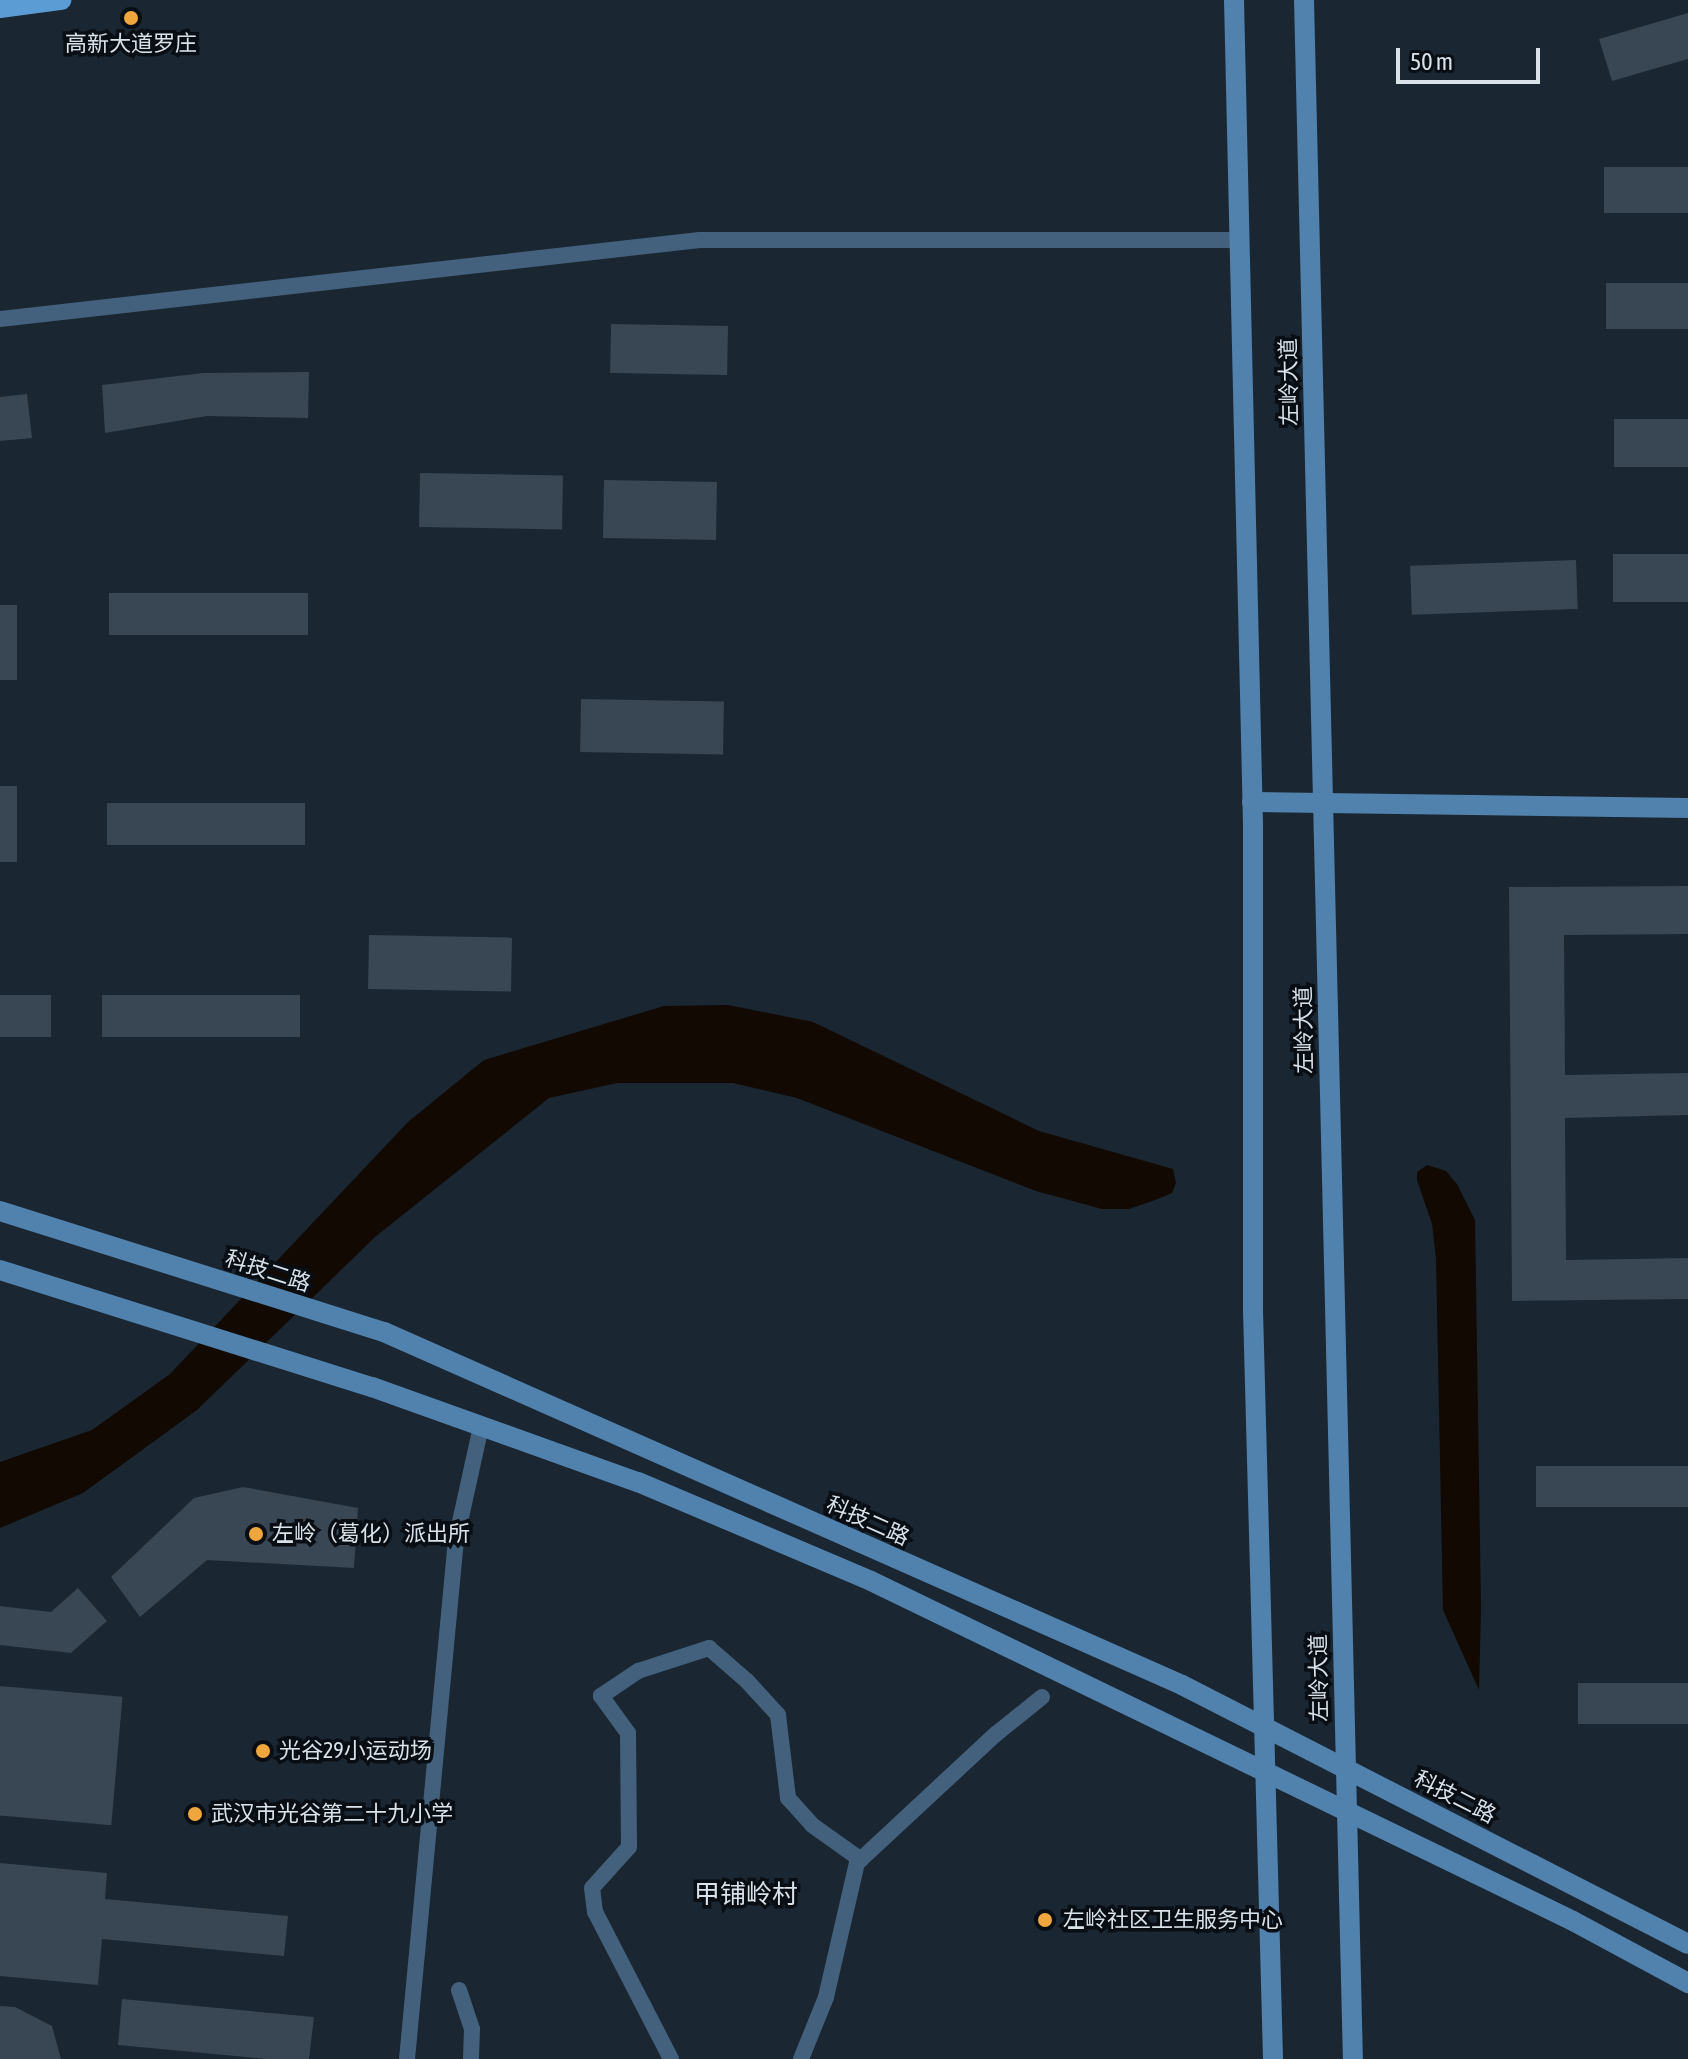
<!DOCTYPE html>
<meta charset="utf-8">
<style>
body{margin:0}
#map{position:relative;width:1688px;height:2059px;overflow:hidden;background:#1a2631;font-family:"Asap Condensed","Noto Sans SC",sans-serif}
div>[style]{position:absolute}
.water>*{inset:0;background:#110902}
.building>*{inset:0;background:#394653;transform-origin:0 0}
.street>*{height:16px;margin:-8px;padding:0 8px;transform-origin:8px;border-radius:8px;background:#43617c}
.secondary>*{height:20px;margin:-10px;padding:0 10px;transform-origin:10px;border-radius:10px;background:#5182ae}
.primary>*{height:20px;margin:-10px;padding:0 10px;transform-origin:10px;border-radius:10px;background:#5b9cd5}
.dots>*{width:22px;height:22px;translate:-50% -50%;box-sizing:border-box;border:4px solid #090e14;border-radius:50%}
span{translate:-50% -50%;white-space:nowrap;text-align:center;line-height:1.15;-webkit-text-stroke:7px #090e14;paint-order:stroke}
.poi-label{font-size:22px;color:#d9e1e9}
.left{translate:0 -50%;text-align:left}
.street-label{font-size:22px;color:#d9e1e9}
.quarter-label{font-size:26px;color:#d9e1e9}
.scale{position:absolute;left:1396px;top:48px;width:144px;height:36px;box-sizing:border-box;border:4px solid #d9e1e9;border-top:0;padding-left:10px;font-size:24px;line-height:28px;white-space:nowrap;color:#d9e1e9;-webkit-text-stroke:6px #090e14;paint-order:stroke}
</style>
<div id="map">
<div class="water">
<div style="clip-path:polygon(728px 1005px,813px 1022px,1039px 1131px,1173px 1169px,1176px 1183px,1172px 1193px,1158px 1199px,1129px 1209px,1102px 1209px,1036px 1191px,797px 1098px,733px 1083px,617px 1083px,549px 1098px,375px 1237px,197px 1410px,83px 1493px,0 1528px,0 1462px,92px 1430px,170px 1374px,408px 1122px,484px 1060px,664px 1006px)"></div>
<div style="clip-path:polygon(1427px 1165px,1446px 1171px,1457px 1184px,1475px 1220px,1481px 1608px,1479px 1690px,1443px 1610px,1436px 1258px,1432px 1224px,1417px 1180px,1417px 1172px)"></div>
</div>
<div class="building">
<div style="clip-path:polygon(1688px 13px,1688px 59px,1612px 81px,1599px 39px)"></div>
<div style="left:1688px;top:167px;width:46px;height:84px;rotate:90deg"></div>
<div style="left:1688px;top:283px;width:46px;height:82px;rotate:90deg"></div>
<div style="left:611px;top:324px;width:117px;height:49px;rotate:1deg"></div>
<div style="clip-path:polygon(309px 372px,308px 418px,207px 416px,105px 433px,102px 385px,203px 373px)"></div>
<div style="clip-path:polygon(27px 394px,32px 438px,0 441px,0 397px)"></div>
<div style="left:1688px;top:419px;width:48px;height:74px;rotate:90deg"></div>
<div style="left:420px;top:473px;width:143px;height:54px;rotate:1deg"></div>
<div style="left:604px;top:480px;width:113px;height:58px;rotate:1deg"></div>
<div style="left:1688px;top:554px;width:48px;height:75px;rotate:90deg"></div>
<div style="left:1576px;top:560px;width:49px;height:166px;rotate:88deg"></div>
<div style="left:109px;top:593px;width:199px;height:42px"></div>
<div style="left:0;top:605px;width:17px;height:75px"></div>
<div style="left:581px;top:699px;width:143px;height:53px;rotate:1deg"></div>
<div style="left:0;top:786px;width:17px;height:76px"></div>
<div style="left:107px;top:803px;width:198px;height:42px"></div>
<div style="clip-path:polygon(1688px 886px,1688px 934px,1564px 935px,1565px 1075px,1688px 1073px,1688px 1115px,1565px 1118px,1566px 1260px,1688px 1258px,1688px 1299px,1512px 1301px,1509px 887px)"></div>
<div style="left:369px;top:935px;width:143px;height:54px;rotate:1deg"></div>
<div style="left:0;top:995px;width:51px;height:42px"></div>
<div style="left:102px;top:995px;width:198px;height:42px"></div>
<div style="left:1688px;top:1466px;width:41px;height:152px;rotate:90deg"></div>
<div style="clip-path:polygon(243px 1487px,358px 1508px,354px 1568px,207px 1560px,140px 1617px,111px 1577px,194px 1498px)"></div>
<div style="clip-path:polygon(78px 1588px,107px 1621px,71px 1653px,0 1645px,0 1606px,51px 1612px)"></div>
<div style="left:1688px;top:1683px;width:41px;height:110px;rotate:90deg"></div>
<div style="left:0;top:1686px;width:123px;height:129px;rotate:5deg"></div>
<div style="clip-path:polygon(0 1863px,107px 1873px,105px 1899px,288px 1916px,284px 1956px,102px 1939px,98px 1985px,0 1976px)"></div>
<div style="clip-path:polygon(122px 1999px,314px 2017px,309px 2059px,267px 2059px,118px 2045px)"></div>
<div style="clip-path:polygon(0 2006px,15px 2007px,52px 2026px,61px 2059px,0 2059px)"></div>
</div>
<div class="street">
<div style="left:0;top:319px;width:704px;rotate:-6.44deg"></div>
<div style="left:700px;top:240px;width:539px"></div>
<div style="left:459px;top:1990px;width:41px;rotate:71.6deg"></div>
<div style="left:472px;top:2029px;width:30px;rotate:92deg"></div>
<div style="left:407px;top:2059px;width:521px;rotate:-84.61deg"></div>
<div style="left:456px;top:1540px;width:117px;rotate:-77.6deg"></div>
<div style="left:671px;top:2059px;width:165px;rotate:-117.3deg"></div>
<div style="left:595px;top:1912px;width:24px;rotate:-97deg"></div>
<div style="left:592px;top:1888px;width:55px;rotate:-47.9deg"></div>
<div style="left:629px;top:1847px;width:114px;rotate:-90.5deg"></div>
<div style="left:628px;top:1733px;width:46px;rotate:-126.1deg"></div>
<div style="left:601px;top:1696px;width:45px;rotate:-34deg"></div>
<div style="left:638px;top:1671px;width:75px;rotate:-17.9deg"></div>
<div style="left:709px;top:1648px;width:50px;rotate:41deg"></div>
<div style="left:747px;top:1681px;width:46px;rotate:47.6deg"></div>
<div style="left:778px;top:1715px;width:84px;rotate:83.1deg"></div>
<div style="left:788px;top:1798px;width:36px;rotate:48deg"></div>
<div style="left:812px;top:1825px;width:60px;rotate:35.5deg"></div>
<div style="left:801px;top:2059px;width:67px;rotate:-68deg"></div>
<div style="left:826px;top:1997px;width:138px;rotate:-77deg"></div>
<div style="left:857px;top:1863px;width:190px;rotate:-42.9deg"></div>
<div style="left:996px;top:1734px;width:59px;rotate:-38.8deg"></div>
</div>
<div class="secondary">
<div style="left:1234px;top:0;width:825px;rotate:88.68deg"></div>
<div style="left:1253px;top:825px;width:485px;rotate:90deg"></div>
<div style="left:1253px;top:1310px;width:749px;rotate:88.47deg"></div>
<div style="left:1304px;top:0;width:2060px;rotate:88.64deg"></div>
<div style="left:1252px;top:802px;width:436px;rotate:0.8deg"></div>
<div style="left:0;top:1211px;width:403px;rotate:17.5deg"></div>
<div style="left:384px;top:1332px;width:873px;rotate:23.86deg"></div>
<div style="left:1182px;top:1685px;width:568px;rotate:27.11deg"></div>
<div style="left:0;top:1270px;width:390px;rotate:17.5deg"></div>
<div style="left:372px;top:1387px;width:282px;rotate:19.7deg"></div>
<div style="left:638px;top:1482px;width:253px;rotate:23deg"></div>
<div style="left:871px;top:1581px;width:780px;rotate:25.84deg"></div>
<div style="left:1573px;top:1921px;width:131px;rotate:28.3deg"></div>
</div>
<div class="primary">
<div style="left:0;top:8px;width:62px;rotate:-7.5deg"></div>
</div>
<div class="dots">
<div style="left:131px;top:18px;background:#efa73d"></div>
<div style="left:256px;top:1534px;background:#efa73d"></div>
<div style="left:263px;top:1751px;background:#efa73d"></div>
<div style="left:195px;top:1814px;background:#efa73d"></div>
<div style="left:1045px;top:1920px;background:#efa73d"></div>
</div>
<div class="poi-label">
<span style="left:131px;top:44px">高新大道罗庄</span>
<span class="left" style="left:272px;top:1534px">左岭（葛化）派出所</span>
<span class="left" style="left:279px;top:1751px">光谷29小运动场</span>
<span class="left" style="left:211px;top:1814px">武汉市光谷第二十九小学</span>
<span class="left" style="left:1063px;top:1920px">左岭社区卫生服务中心</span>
</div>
<div class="street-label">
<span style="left:1289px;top:382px;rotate:-91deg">左岭大道</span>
<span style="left:1304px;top:1030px;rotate:-91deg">左岭大道</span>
<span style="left:268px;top:1271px;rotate:18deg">科技二路</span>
<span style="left:868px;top:1521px;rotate:24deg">科技二路</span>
<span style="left:1319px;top:1678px;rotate:-91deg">左岭大道</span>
<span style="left:1455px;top:1797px;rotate:27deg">科技二路</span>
</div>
<div class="quarter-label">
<span style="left:746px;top:1895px">甲铺岭村</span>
</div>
<div class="scale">50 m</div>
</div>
